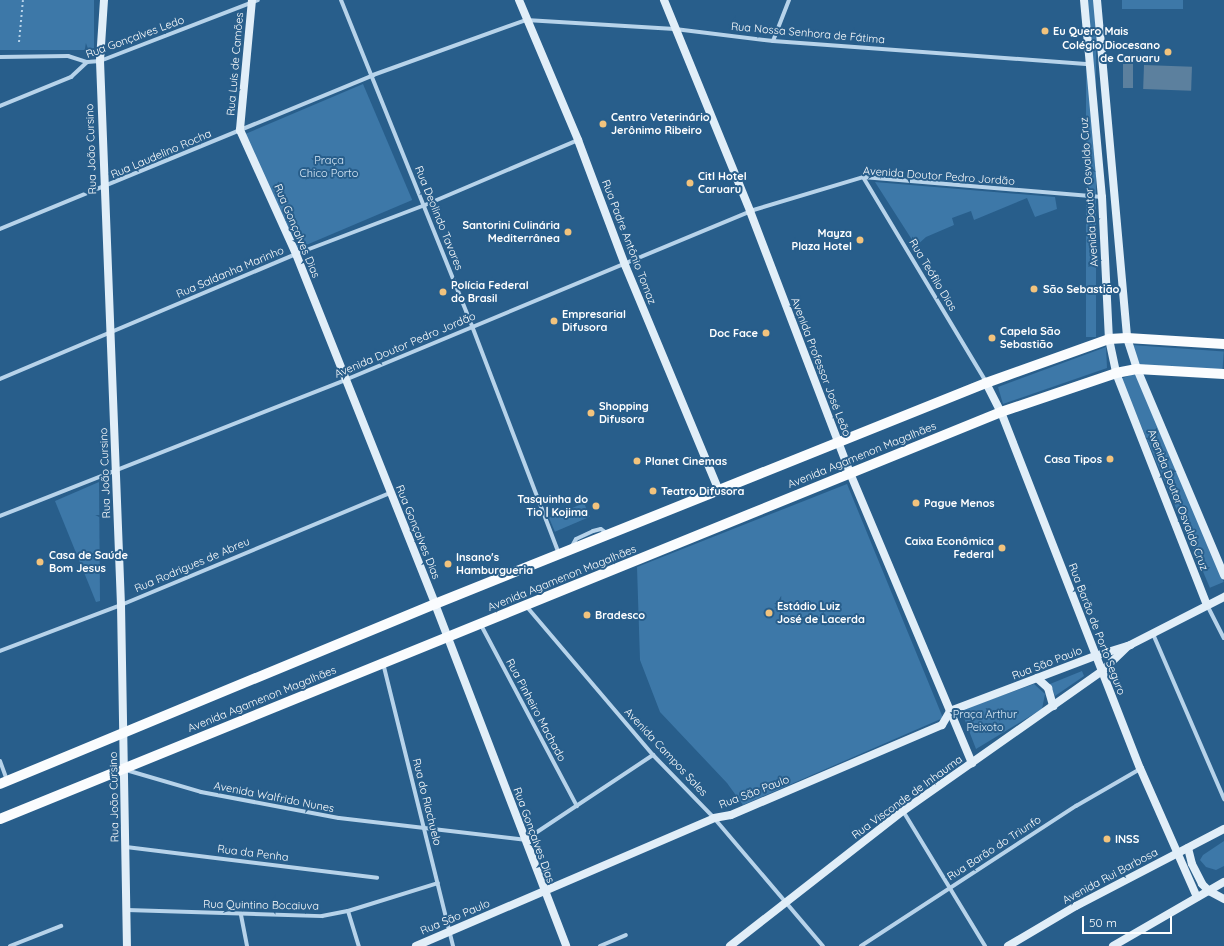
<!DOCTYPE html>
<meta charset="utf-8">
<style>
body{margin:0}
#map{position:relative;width:1224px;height:946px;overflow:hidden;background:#285e8b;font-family:Quicksand,sans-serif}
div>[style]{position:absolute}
.green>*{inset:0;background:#3d78a8;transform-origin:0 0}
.water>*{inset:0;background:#5c809e;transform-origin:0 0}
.path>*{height:2px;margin-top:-1px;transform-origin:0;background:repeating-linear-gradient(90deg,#b7d3ea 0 2px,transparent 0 5px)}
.street>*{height:4px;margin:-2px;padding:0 2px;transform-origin:2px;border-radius:2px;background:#b7d3ea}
.secondary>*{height:8px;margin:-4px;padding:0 4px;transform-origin:4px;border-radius:4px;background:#e1eef8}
.primary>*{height:10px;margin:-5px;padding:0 5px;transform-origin:5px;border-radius:5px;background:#fafcfe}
.dots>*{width:11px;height:11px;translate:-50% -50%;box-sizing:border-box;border:2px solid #285e8b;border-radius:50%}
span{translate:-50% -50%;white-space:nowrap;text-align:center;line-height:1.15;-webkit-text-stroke:4px #285e8b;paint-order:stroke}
.poi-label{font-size:11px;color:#fff;font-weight:700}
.left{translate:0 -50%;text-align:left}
.right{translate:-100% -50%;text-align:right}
.street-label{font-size:11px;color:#fff}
.park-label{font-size:11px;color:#dbebf8}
.scale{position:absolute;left:1082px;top:916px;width:90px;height:18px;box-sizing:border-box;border:2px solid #fff;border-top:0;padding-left:5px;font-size:12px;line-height:14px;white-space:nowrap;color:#fff;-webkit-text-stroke:3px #285e8b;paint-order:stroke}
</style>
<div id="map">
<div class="green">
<div style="left:0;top:0;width:94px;height:50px"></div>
<div style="left:1086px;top:0;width:10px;height:337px"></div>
<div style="left:1122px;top:0;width:61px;height:9px"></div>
<div style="left:363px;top:84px;width:126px;height:128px;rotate:67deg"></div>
<div style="clip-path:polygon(875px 182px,1055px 197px,1057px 209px,1035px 217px,1027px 198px,974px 220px,971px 211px,952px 218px,954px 225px,926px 237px,916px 246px)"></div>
<div style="left:1132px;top:345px;width:92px;height:20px;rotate:4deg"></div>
<div style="clip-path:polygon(1106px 347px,1107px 368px,1003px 404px,998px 387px)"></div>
<div style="left:1135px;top:373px;width:227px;height:15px;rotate:67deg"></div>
<div style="clip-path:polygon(99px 482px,100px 601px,96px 602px,55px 501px)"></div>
<div style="clip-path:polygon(847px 484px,943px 718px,743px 805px,727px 783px,660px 712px,640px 660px,637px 567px)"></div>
<div style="left:584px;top:503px;width:15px;height:38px;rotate:67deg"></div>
<div style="clip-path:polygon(1082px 671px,1084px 676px,1055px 696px,1050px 684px)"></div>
<div style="clip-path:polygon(1034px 684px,1045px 694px,1042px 709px,976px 749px,961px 710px)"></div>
<div style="clip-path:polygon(1224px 841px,1224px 866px,1216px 870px,1206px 867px,1200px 860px,1203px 855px)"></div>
</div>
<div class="water">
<div style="left:1123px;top:64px;width:10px;height:24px"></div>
<div style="left:1144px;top:65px;width:48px;height:24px;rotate:2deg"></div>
</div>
<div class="path">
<div style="left:19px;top:42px;width:42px;rotate:-84.6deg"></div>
</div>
<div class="street">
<div style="left:341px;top:0;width:351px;rotate:68.1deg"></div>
<div style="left:472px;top:326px;width:244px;rotate:69.1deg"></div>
<div style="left:773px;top:41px;width:44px;rotate:-68.7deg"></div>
<div style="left:0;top:57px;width:68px;rotate:-0.8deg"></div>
<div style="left:68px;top:56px;width:20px;rotate:18deg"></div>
<div style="left:0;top:106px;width:77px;rotate:-22.2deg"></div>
<div style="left:71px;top:77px;width:22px;rotate:-43deg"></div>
<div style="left:87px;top:62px;width:13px;rotate:-4deg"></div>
<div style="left:100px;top:61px;width:169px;rotate:-21.1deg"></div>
<div style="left:863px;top:177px;width:239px;rotate:59deg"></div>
<div style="left:0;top:229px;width:404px;rotate:-22.4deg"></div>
<div style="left:373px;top:75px;width:163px;rotate:-19.8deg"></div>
<div style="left:526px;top:20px;width:149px;rotate:3.5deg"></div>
<div style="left:675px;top:29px;width:99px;rotate:7deg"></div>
<div style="left:773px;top:41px;width:317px;rotate:4.2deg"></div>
<div style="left:0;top:379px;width:321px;rotate:-22.9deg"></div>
<div style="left:296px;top:254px;width:138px;rotate:-20.8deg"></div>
<div style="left:425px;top:205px;width:166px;rotate:-23deg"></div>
<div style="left:0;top:516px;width:371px;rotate:-21.5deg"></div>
<div style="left:345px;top:380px;width:439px;rotate:-22.6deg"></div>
<div style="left:750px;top:211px;width:118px;rotate:-16.7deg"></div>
<div style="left:863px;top:177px;width:240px;rotate:4.8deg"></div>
<div style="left:571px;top:548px;width:10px;rotate:-61deg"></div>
<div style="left:576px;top:539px;width:19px;rotate:-25deg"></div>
<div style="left:593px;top:531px;width:8px;rotate:-14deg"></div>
<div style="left:601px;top:529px;width:9px;rotate:36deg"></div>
<div style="left:1207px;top:605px;width:37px;rotate:63deg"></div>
<div style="left:527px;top:607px;width:194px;rotate:49.6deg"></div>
<div style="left:653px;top:755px;width:88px;rotate:45.9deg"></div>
<div style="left:714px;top:818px;width:168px;rotate:49.6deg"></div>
<div style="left:481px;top:625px;width:205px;rotate:62.1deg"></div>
<div style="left:1153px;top:634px;width:180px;rotate:66.7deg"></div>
<div style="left:0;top:651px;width:129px;rotate:-20.8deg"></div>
<div style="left:121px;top:605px;width:291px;rotate:-22.6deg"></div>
<div style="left:383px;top:663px;width:292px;rotate:76.1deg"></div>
<div style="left:0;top:761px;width:20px;rotate:70deg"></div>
<div style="left:126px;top:770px;width:78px;rotate:16.3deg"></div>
<div style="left:201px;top:792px;width:140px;rotate:10.7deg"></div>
<div style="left:339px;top:818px;width:187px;rotate:6.7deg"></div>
<div style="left:525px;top:840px;width:154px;rotate:-33.6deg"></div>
<div style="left:903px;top:811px;width:158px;rotate:58.7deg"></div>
<div style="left:126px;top:847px;width:253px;rotate:7deg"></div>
<div style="left:127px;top:910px;width:195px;rotate:1.8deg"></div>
<div style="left:322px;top:916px;width:26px;rotate:-11deg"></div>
<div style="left:348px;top:911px;width:94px;rotate:-17.3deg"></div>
<div style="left:348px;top:911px;width:37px;rotate:73deg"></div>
<div style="left:241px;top:915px;width:32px;rotate:79deg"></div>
<div style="left:10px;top:946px;width:55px;rotate:-21.4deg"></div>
<div style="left:600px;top:946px;width:28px;rotate:-23deg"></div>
<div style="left:861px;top:946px;width:257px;rotate:-33.1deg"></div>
<div style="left:1076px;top:806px;width:74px;rotate:-30deg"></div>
</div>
<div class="secondary">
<div style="left:104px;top:0;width:61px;rotate:93.8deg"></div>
<div style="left:100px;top:61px;width:544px;rotate:87.79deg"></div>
<div style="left:121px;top:605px;width:341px;rotate:89deg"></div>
<div style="left:252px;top:0;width:131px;rotate:95.3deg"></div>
<div style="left:240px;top:130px;width:136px;rotate:65.7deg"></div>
<div style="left:296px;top:254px;width:377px;rotate:68.3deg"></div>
<div style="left:435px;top:604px;width:366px;rotate:69deg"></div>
<div style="left:519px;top:0;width:152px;rotate:67.1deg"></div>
<div style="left:578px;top:140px;width:134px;rotate:69.4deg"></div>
<div style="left:625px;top:265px;width:245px;rotate:67.4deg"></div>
<div style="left:664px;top:0;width:228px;rotate:67.8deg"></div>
<div style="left:750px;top:211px;width:280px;rotate:69.1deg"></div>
<div style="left:850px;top:473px;width:315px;rotate:67.2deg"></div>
<div style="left:1084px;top:0;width:198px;rotate:84.8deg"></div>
<div style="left:1102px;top:197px;width:142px;rotate:87.2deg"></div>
<div style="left:1109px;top:339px;width:35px;rotate:78deg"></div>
<div style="left:1116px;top:373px;width:249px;rotate:68.6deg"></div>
<div style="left:1097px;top:0;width:339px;rotate:84.9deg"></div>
<div style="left:1127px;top:338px;width:33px;rotate:72deg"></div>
<div style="left:1137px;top:369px;width:224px;rotate:67.1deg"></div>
<div style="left:986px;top:383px;width:33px;rotate:63deg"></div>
<div style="left:1001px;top:412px;width:382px;rotate:68.7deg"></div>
<div style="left:1140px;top:768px;width:141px;rotate:66.2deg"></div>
<div style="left:1037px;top:678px;width:15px;rotate:42deg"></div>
<div style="left:1048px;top:688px;width:19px;rotate:74deg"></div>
<div style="left:1188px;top:848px;width:16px;rotate:76deg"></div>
<div style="left:1192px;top:864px;width:22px;rotate:63deg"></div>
<div style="left:1202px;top:884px;width:10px;rotate:45deg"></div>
<div style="left:1209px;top:891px;width:17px;rotate:28deg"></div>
<div style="left:416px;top:946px;width:324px;rotate:-23.2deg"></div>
<div style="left:714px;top:818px;width:17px;rotate:-10deg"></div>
<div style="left:731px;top:815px;width:229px;rotate:-23.1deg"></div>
<div style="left:942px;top:725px;width:16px;rotate:-60deg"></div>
<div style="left:950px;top:711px;width:155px;rotate:-20.8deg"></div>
<div style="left:1095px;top:656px;width:37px;rotate:-17deg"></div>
<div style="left:1130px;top:645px;width:106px;rotate:-27.1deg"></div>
<div style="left:730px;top:946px;width:219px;rotate:-38deg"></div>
<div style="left:903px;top:811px;width:242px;rotate:-35.1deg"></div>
<div style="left:1101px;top:672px;width:37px;rotate:-44deg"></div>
<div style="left:1008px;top:946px;width:79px;rotate:-30.5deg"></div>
<div style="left:1076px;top:906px;width:167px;rotate:-27.5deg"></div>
<div style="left:1113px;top:946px;width:128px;rotate:-30deg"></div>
</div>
<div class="primary">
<div style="left:0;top:784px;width:471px;rotate:-22.5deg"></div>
<div style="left:435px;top:604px;width:594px;rotate:-21.86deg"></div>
<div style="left:986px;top:383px;width:131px;rotate:-19.7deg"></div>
<div style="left:1109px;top:339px;width:18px;rotate:-3deg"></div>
<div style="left:1127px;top:338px;width:97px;rotate:3.5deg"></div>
<div style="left:0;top:819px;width:1081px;rotate:-22.13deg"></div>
<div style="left:1001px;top:412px;width:121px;rotate:-18.7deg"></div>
<div style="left:1116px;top:373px;width:21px;rotate:-11deg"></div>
<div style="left:1137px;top:369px;width:87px;rotate:3.3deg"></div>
</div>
<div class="dots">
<div style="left:1045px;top:31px;background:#f2c37d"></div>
<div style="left:1168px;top:52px;background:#f2c37d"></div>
<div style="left:603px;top:124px;background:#f2c37d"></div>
<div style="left:690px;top:183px;background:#f2c37d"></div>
<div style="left:568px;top:232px;background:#f2c37d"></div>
<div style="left:860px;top:240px;background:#f2c37d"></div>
<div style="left:1034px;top:289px;background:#f2c37d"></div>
<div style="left:443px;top:292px;background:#f2c37d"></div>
<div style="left:554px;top:321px;background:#f2c37d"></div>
<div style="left:766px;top:333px;background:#f2c37d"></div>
<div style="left:992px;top:338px;background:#f2c37d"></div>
<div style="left:591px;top:413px;background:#f2c37d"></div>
<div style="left:1110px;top:459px;background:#f2c37d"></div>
<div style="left:637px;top:461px;background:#f2c37d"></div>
<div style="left:653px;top:491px;background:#f2c37d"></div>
<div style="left:916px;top:503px;background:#f2c37d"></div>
<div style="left:596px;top:506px;background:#f2c37d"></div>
<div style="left:1002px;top:548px;background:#f2c37d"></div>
<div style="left:40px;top:562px;background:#f2c37d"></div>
<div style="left:448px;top:564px;background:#f2c37d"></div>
<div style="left:769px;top:613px;background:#f2c37d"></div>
<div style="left:587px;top:615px;background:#f2c37d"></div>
<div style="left:1107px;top:839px;background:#f2c37d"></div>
</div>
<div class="poi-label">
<span class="left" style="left:1053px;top:31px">Eu Quero Mais</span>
<span class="right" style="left:1160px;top:52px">Colégio Diocesano<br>de Caruaru</span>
<span class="left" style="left:611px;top:124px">Centro Veterinário<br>Jerônimo Ribeiro</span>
<span class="left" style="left:698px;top:183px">CitI Hotel<br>Caruaru</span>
<span class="right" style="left:560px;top:232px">Santorini Culinária<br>Mediterrânea</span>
<span class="right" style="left:852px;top:240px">Mayza<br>Plaza Hotel</span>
<span class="left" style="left:451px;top:292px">Polícia Federal<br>do Brasil</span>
<span class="left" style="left:1043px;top:289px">São Sebastião</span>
<span class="left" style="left:562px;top:321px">Empresarial<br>Difusora</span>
<span class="left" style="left:1000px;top:338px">Capela São<br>Sebastião</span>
<span class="right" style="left:758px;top:333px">Doc Face</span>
<span class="left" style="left:599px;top:413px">Shopping<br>Difusora</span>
<span class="right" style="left:1102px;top:459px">Casa Tipos</span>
<span class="left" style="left:645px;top:461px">Planet Cinemas</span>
<span class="left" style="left:661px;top:491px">Teatro Difusora</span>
<span class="right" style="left:588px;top:506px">Tasquinha do<br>Tio | Kojima</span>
<span class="left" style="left:924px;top:503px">Pague Menos</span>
<span class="right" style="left:994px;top:548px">Caixa Econômica<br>Federal</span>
<span class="left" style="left:49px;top:562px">Casa de Saúde<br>Bom Jesus</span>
<span class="left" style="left:456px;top:564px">Insano's<br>Hamburgueria</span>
<span class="left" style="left:777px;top:613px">Estádio Luiz<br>José de Lacerda</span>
<span class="left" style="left:595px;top:615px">Bradesco</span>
<span class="left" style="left:1115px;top:839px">INSS</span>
</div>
<div class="street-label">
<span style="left:808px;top:33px;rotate:5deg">Rua Nossa Senhora de Fátima</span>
<span style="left:135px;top:37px;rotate:-20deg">Rua Gonçalves Ledo</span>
<span style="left:235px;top:64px;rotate:-85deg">Rua Luís de Camões</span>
<span style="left:91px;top:149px;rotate:-92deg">Rua João Cursino</span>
<span style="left:161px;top:154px;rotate:-23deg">Rua Laudelino Rocha</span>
<span style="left:939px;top:176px;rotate:4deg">Avenida Doutor Pedro Jordão</span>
<span style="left:1089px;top:192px;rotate:-94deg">Avenida Doutor Osvaldo Cruz</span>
<span style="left:439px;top:218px;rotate:68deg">Rua Deolindo Tavares</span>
<span style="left:297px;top:231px;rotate:67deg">Rua Gonçalves Dias</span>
<span style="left:629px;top:242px;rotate:69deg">Rua Padre Antônio Tomaz</span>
<span style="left:230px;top:272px;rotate:-23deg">Rua Saldanha Marinho</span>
<span style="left:933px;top:275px;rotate:59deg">Rua Teófilo Dias</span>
<span style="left:405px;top:345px;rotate:-23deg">Avenida Doutor Pedro Jordão</span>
<span style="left:821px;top:367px;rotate:69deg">Avenida Professor José Leão</span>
<span style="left:862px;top:455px;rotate:-22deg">Avenida Agamenon Magalhães</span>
<span style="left:105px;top:473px;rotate:-92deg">Rua João Cursino</span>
<span style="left:1178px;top:500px;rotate:69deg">Avenida Doutor Osvaldo Cruz</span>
<span style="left:418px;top:532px;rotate:68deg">Rua Gonçalves Dias</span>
<span style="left:192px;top:565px;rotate:-23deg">Rua Rodrigues de Abreu</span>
<span style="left:562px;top:578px;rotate:-22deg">Avenida Agamenon Magalhães</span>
<span style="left:1097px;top:629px;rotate:69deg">Rua Barão de Porto Seguro</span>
<span style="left:1047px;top:663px;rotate:-21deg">Rua São Paulo</span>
<span style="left:262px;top:699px;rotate:-22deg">Avenida Agamenon Magalhães</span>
<span style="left:536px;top:710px;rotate:62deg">Rua Pinheiro Machado</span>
<span style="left:666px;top:752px;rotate:47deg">Avenida Campos Sales</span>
<span style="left:754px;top:792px;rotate:-21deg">Rua São Paulo</span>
<span style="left:114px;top:797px;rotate:-91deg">Rua João Cursino</span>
<span style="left:274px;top:797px;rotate:11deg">Avenida Walfrido Nunes</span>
<span style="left:907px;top:797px;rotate:-36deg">Rua Visconde de Inhauma</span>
<span style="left:427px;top:802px;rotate:76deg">Rua do Riachuelo</span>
<span style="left:534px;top:835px;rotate:70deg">Rua Gonçalves Dias</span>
<span style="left:994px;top:848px;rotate:-33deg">Rua Barão do Triunfo</span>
<span style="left:253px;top:853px;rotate:7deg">Rua da Penha</span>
<span style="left:1110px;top:876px;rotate:-28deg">Avenida Rui Barbosa</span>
<span style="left:261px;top:905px;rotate:1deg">Rua Quintino Bocaiuva</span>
<span style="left:455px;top:917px;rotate:-23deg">Rua São Paulo</span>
</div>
<div class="park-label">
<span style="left:329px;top:167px">Praça<br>Chico Porto</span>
<span style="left:985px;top:721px">Praça Arthur<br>Peixoto</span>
</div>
<div class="scale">50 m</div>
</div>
